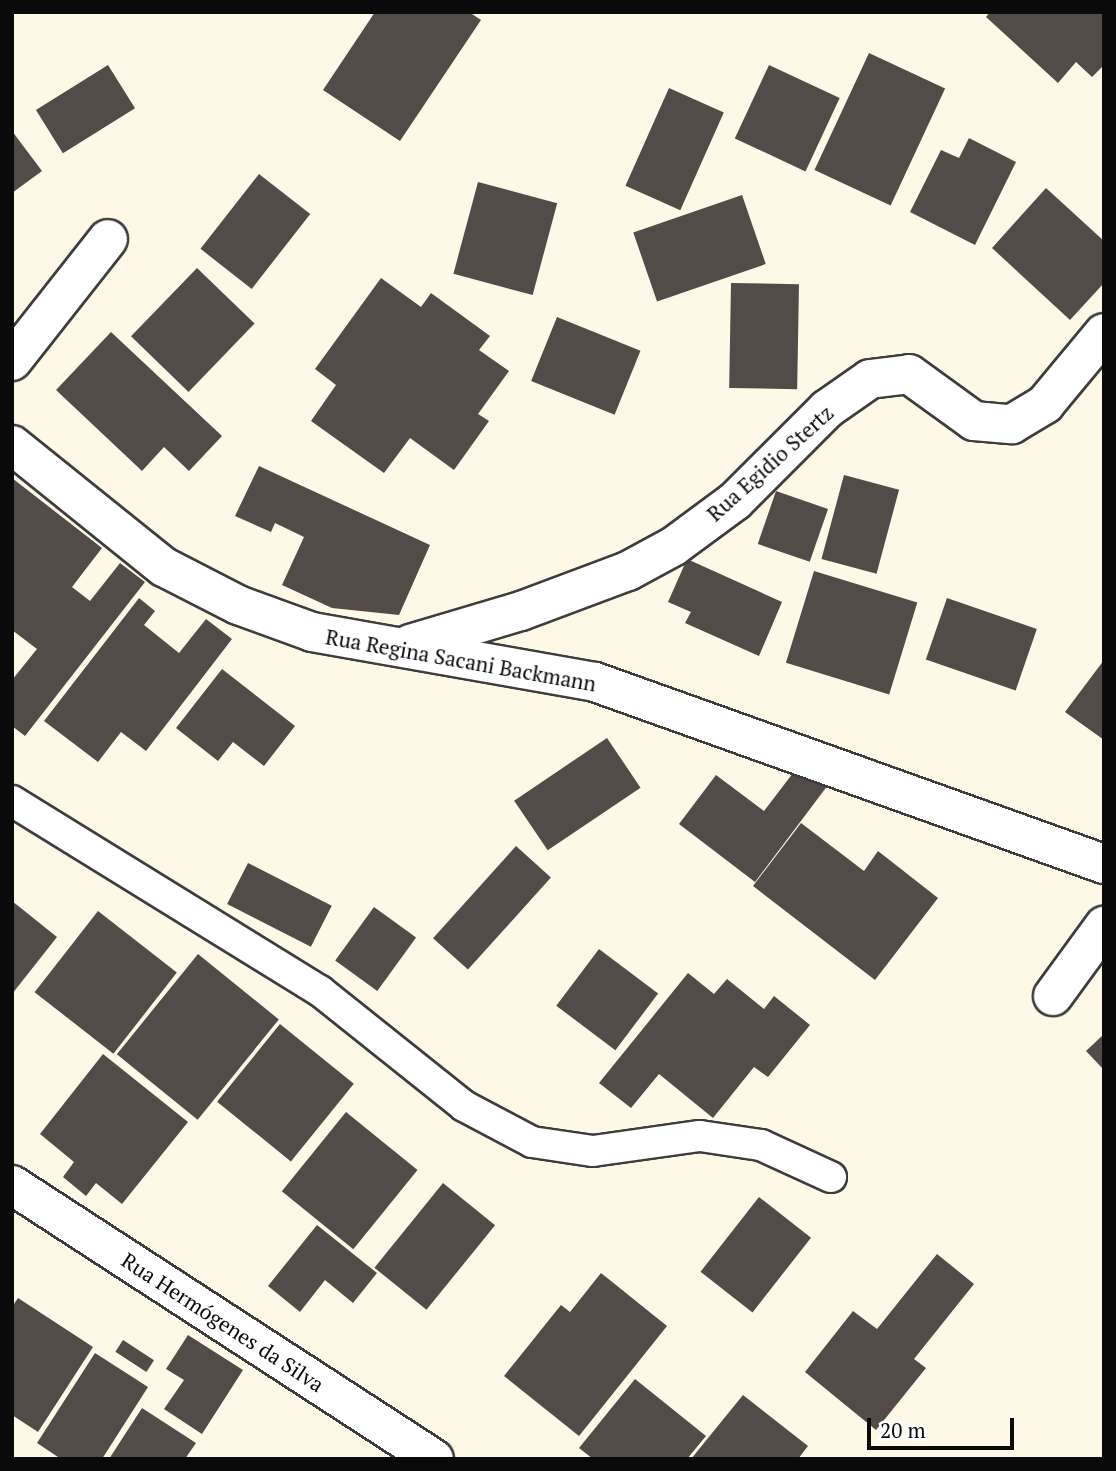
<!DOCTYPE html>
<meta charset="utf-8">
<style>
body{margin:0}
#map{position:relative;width:1116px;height:1471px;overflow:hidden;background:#fef9e7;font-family:"PT Serif",serif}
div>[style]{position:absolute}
.building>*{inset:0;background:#524b47;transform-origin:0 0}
.roads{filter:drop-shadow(2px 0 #3d3d3d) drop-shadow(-2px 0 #3d3d3d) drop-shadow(0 2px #3d3d3d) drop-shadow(0 -2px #3d3d3d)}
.lane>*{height:30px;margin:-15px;padding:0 15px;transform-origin:15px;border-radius:15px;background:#fff}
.street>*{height:38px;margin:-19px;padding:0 19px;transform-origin:19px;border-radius:19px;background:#fff}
span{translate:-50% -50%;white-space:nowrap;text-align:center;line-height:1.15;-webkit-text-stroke:7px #fff;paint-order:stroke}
.street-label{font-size:21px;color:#0a0a0a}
.frame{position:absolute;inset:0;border:14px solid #0a0a0a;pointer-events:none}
.scale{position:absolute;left:867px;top:1418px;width:147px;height:32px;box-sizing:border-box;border:4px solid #0a0a0a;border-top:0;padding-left:9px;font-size:21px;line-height:24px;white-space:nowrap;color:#0a0a0a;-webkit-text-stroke:5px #fff;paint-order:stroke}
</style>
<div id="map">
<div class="building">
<div style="clip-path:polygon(375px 12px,469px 12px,481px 20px,400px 141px,323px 90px)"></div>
<div style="clip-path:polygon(990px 12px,1104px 12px,1104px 65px,1092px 77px,1076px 62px,1058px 83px,986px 17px)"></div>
<div style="left:869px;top:53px;width:84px;height:129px;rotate:25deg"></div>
<div style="left:108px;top:65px;width:51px;height:85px;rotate:58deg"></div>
<div style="left:769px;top:65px;width:78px;height:81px;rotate:25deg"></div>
<div style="left:669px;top:88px;width:60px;height:107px;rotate:24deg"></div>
<div style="clip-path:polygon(12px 131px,42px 171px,12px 193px)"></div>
<div style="clip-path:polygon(969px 138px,1016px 162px,975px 245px,910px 212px,941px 150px,959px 158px)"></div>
<div style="left:259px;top:174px;width:65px;height:95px;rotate:38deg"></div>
<div style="left:478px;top:182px;width:82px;height:95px;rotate:15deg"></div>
<div style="clip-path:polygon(1046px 188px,1104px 241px,1104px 283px,1070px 320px,992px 248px)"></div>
<div style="left:742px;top:195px;width:73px;height:115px;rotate:71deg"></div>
<div style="left:197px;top:268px;width:80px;height:95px;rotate:44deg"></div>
<div style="clip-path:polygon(381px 278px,421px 307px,431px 293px,490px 336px,479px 350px,509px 371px,478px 414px,489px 421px,454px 470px,410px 438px,384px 473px,311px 421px,336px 385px,315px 369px)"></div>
<div style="left:731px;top:283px;width:68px;height:105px;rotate:1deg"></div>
<div style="left:557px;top:317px;width:90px;height:69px;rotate:22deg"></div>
<div style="clip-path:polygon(111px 332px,222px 436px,189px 471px,164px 447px,142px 471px,56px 390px)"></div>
<div style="clip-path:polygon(259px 466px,430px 545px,399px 615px,332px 608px,282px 585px,304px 537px,275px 523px,271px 532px,235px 516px)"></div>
<div style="left:844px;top:475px;width:57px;height:87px;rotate:15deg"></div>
<div style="clip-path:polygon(12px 478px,102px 548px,72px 587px,90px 601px,120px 563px,145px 582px,25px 736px,12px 726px,12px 680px,37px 649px,12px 630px)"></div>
<div style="left:776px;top:491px;width:55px;height:56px;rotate:19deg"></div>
<div style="clip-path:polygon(687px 559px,782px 602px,759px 656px,685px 623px,691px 612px,668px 602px)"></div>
<div style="left:814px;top:571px;width:108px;height:96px;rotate:17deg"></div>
<div style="clip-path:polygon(139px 598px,155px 611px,144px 625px,179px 653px,206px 619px,232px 639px,146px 751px,121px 732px,98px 762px,44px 721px)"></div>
<div style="left:947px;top:598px;width:95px;height:65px;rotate:19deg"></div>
<div style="clip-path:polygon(1104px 660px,1104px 740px,1065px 712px)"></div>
<div style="clip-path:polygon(222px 669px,295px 726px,264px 766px,233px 742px,218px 761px,176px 728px)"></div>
<div style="left:607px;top:738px;width:60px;height:112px;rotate:56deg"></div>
<div style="clip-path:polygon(793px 773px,828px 785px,755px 882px,679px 824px,716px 775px,764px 811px)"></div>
<div style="clip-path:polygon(801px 823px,864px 871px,878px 851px,938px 898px,875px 980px,753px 886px)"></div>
<div style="left:516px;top:846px;width:47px;height:124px;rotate:42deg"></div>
<div style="left:248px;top:863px;width:94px;height:46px;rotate:27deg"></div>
<div style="clip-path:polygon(12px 901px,57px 937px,12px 994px)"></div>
<div style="left:374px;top:907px;width:52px;height:66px;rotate:36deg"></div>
<div style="left:98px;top:911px;width:100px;height:103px;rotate:38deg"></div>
<div style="left:599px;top:949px;width:74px;height:71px;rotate:37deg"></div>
<div style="left:198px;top:954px;width:104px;height:129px;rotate:39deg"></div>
<div style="clip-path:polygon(688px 973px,714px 994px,727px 979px,764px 1009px,774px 996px,810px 1025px,768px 1077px,754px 1067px,713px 1118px,659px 1074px,631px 1108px,599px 1083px)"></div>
<div style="left:280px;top:1024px;width:95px;height:100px;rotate:39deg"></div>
<div style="clip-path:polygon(1104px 1034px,1104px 1070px,1086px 1051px)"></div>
<div style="clip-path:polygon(103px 1054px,188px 1122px,122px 1204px,96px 1183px,86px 1196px,63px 1177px,74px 1162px,40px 1134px)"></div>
<div style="left:346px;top:1112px;width:92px;height:102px;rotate:39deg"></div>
<div style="left:443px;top:1183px;width:67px;height:109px;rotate:39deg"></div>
<div style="left:759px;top:1197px;width:66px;height:95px;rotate:38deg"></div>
<div style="clip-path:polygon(317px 1225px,377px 1273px,353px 1303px,325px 1280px,300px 1312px,268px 1286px)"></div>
<div style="clip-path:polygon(937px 1254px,974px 1284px,914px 1359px,926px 1368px,876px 1430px,805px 1372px,853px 1311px,877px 1329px)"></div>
<div style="clip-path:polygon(601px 1273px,667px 1326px,579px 1436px,504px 1376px,561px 1305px,570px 1312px)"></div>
<div style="clip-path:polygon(18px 1298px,93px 1347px,38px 1432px,12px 1415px,12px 1307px)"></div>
<div style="clip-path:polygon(188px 1335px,243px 1370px,202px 1434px,164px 1409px,184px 1380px,166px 1369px)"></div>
<div style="left:123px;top:1340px;width:37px;height:14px;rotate:33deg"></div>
<div style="clip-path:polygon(95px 1353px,148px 1387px,102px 1459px,61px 1459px,37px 1443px)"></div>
<div style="clip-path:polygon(635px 1379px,706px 1436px,687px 1459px,593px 1459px,579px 1448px)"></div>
<div style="clip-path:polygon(743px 1395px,808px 1446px,798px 1459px,691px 1459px)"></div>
<div style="clip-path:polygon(142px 1408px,196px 1443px,185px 1459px,109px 1459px)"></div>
</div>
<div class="roads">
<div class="lane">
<div style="left:12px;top:801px;width:362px;rotate:31.7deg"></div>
<div style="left:320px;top:991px;width:184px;rotate:38.6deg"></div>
<div style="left:464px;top:1106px;width:77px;rotate:27.9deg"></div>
<div style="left:532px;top:1142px;width:62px;rotate:8.4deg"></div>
<div style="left:593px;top:1151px;width:108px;rotate:-8deg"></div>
<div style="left:700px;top:1136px;width:62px;rotate:8.4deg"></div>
<div style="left:761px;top:1145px;width:77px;rotate:24.6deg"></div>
</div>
<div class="street">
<div style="left:12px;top:361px;width:155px;rotate:-51.8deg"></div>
<div style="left:12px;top:445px;width:195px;rotate:38.8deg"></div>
<div style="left:164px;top:567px;width:83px;rotate:27.2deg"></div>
<div style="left:238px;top:605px;width:79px;rotate:20deg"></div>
<div style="left:312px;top:632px;width:287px;rotate:10deg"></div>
<div style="left:595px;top:682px;width:541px;rotate:19.68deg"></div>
<div style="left:410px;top:644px;width:116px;rotate:-16.6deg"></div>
<div style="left:521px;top:611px;width:114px;rotate:-20.5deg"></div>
<div style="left:628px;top:571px;width:52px;rotate:-28.5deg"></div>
<div style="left:674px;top:546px;width:76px;rotate:-36.4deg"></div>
<div style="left:735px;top:501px;width:130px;rotate:-45deg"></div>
<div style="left:827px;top:409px;width:52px;rotate:-34.9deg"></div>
<div style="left:870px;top:379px;width:39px;rotate:-7deg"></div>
<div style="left:909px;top:374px;width:80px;rotate:35.9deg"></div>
<div style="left:974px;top:421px;width:38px;rotate:5deg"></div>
<div style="left:1012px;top:424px;width:39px;rotate:-31deg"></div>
<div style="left:1045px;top:404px;width:92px;rotate:-50.3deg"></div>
<div style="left:1053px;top:996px;width:87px;rotate:-53.9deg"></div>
<div style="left:12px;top:1185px;width:503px;rotate:33deg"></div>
</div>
</div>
<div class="street-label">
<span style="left:770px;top:463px;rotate:-42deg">Rua Egidio Stertz</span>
<span style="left:461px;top:660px;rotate:10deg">Rua Regina Sacani Backmann</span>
<span style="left:223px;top:1322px;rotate:33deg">Rua Hermógenes da Silva</span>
</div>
<div class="frame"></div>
<div class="scale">20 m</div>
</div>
